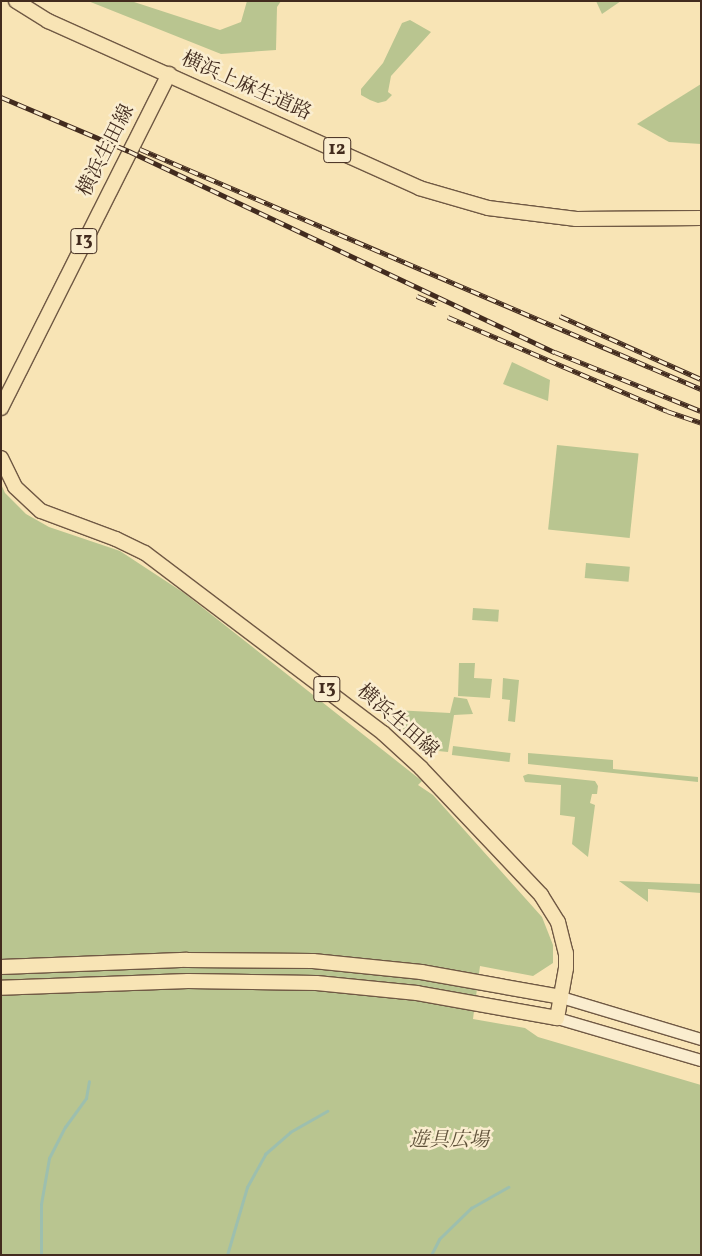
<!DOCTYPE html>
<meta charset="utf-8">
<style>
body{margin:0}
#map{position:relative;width:702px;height:1256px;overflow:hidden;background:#f8e4b5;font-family:Vollkorn,"Noto Serif JP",serif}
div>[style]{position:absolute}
.green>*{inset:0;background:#b9c590;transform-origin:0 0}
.stream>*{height:3px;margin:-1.5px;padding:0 1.5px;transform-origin:1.5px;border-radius:1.5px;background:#9dbfae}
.roads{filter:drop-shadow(1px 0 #705944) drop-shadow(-1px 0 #705944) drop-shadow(0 1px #705944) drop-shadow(0 -1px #705944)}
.minor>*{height:11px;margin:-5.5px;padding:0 5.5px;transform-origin:5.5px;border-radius:5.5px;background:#faedcf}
.major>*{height:14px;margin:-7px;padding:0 7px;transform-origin:7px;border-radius:7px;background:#f8e4b5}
.rail>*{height:5px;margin-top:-2.5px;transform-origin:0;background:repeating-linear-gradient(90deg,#faedcf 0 9px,#422b1e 0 18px);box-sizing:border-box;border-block:1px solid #422b1e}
span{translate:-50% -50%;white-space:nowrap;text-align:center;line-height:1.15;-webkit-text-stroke:5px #faedcf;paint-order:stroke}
.shield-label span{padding:1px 4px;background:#faedcf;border:1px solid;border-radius:4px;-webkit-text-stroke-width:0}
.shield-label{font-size:19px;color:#422b1e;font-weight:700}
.street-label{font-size:20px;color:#422b1e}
.park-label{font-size:20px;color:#60523a;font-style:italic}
.frame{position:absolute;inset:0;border:2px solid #422b1e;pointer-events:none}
</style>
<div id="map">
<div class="green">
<div style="clip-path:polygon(88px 1px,131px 1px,220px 30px,241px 22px,247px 1px,281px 1px,277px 7px,276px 50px,221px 54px)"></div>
<div style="clip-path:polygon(596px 1px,621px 1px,602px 14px)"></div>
<div style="clip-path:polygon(410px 20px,431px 32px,391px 76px,388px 92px,392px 95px,386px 101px,378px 103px,370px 100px,361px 95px,361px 89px,383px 63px,402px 23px)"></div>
<div style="clip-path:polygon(701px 84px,701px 144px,669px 142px,637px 124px)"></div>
<div style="clip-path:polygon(512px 362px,550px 380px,548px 401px,503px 384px)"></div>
<div style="left:557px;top:445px;width:82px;height:85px;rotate:6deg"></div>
<div style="clip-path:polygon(1px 484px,5px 493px,26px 514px,49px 527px,120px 551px,184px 593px,422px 781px,418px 785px,433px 795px,542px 917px,553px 945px,553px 963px,533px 976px,480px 966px,473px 1019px,525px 1028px,538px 1037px,701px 1085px,701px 1255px,1px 1255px)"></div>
<div style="left:586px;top:563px;width:44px;height:15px;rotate:5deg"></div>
<div style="left:473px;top:608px;width:26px;height:12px;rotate:4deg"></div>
<div style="clip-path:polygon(459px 663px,475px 663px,474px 678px,492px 679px,490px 698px,458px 696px)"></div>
<div style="clip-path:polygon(503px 678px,519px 680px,515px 722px,508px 721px,510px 700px,502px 699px)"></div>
<div style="clip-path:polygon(454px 697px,467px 699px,473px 714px,454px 715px,448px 752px,428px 750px,395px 722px,395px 710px,450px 713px)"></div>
<div style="left:453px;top:746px;width:58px;height:9px;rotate:7deg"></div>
<div style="clip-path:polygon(528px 753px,613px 760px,613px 769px,698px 777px,698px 782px,528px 764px)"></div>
<div style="clip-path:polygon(528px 774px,595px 781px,598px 786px,597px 794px,592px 794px,590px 803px,595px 805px,588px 857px,572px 844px,575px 817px,560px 815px,561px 785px,525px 782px,523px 776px)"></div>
<div style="clip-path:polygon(619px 881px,701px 884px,701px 893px,648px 889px,648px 902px)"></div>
</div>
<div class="stream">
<div style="left:41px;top:1255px;width:51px;rotate:-90deg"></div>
<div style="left:41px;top:1204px;width:47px;rotate:-80.1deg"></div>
<div style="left:49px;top:1158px;width:35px;rotate:-63deg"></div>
<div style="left:65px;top:1127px;width:36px;rotate:-54deg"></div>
<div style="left:86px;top:1098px;width:17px;rotate:-80deg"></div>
<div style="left:227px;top:1255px;width:71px;rotate:-73.6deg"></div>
<div style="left:247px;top:1187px;width:38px;rotate:-61deg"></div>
<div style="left:265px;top:1154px;width:33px;rotate:-41deg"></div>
<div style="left:290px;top:1132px;width:43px;rotate:-29.6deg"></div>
<div style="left:431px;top:1255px;width:18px;rotate:-63deg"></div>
<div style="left:439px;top:1239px;width:45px;rotate:-44.1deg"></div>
<div style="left:471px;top:1208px;width:43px;rotate:-29.6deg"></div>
</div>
<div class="roads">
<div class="minor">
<div style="left:561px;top:997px;width:146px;rotate:16.7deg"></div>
<div style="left:557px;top:1018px;width:150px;rotate:16.3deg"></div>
</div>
<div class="major">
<div style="left:16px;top:1px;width:38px;rotate:32deg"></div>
<div style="left:48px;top:21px;width:407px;rotate:24.2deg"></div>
<div style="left:419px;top:188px;width:72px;rotate:16.2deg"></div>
<div style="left:488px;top:208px;width:89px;rotate:7.1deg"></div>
<div style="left:576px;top:219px;width:125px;rotate:-0.5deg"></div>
<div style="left:1px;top:408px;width:374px;rotate:-63.3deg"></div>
<div style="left:1px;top:458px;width:32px;rotate:64deg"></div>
<div style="left:15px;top:487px;width:35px;rotate:43deg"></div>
<div style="left:41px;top:511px;width:80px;rotate:20.5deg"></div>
<div style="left:116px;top:539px;width:32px;rotate:26deg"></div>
<div style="left:145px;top:553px;width:298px;rotate:37.1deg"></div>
<div style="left:383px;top:733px;width:52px;rotate:42.6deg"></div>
<div style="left:421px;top:768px;width:175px;rotate:46.6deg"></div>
<div style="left:541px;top:895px;width:32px;rotate:58deg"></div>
<div style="left:558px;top:922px;width:32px;rotate:76deg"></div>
<div style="left:566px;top:953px;width:15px;rotate:90deg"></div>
<div style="left:566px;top:968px;width:51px;rotate:100.2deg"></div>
<div style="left:557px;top:1018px;width:142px;rotate:-169.9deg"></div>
<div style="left:417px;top:993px;width:101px;rotate:-174.3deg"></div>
<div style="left:316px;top:983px;width:128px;rotate:-179.1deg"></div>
<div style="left:188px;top:981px;width:187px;rotate:177.9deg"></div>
<div style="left:1px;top:967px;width:186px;rotate:-2.2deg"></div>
<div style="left:187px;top:960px;width:126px;rotate:0.5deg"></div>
<div style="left:313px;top:961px;width:109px;rotate:5.8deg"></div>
<div style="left:421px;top:972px;width:142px;rotate:10.1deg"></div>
</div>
</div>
<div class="rail">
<div style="left:1px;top:97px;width:139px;rotate:22.9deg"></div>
<div style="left:129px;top:151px;width:471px;rotate:25.3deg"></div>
<div style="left:555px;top:352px;width:157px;rotate:22deg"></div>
<div style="left:140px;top:149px;width:610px;rotate:23.16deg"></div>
<div style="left:417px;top:296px;width:21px;rotate:23deg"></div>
<div style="left:560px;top:316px;width:154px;rotate:24.1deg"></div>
<div style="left:448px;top:317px;width:238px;rotate:23.2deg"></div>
<div style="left:667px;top:411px;width:36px;rotate:19deg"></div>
</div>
<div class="shield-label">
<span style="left:337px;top:150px">12</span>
<span style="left:84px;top:241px">13</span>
<span style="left:327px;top:689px">13</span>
</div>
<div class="street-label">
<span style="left:246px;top:87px;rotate:24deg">横浜上麻生道路</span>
<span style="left:107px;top:151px;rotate:-63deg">横浜生田線</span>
<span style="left:397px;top:722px;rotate:41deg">横浜生田線</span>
</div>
<div class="park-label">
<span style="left:449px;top:1141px">遊具広場</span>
</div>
<div class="frame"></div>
</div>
